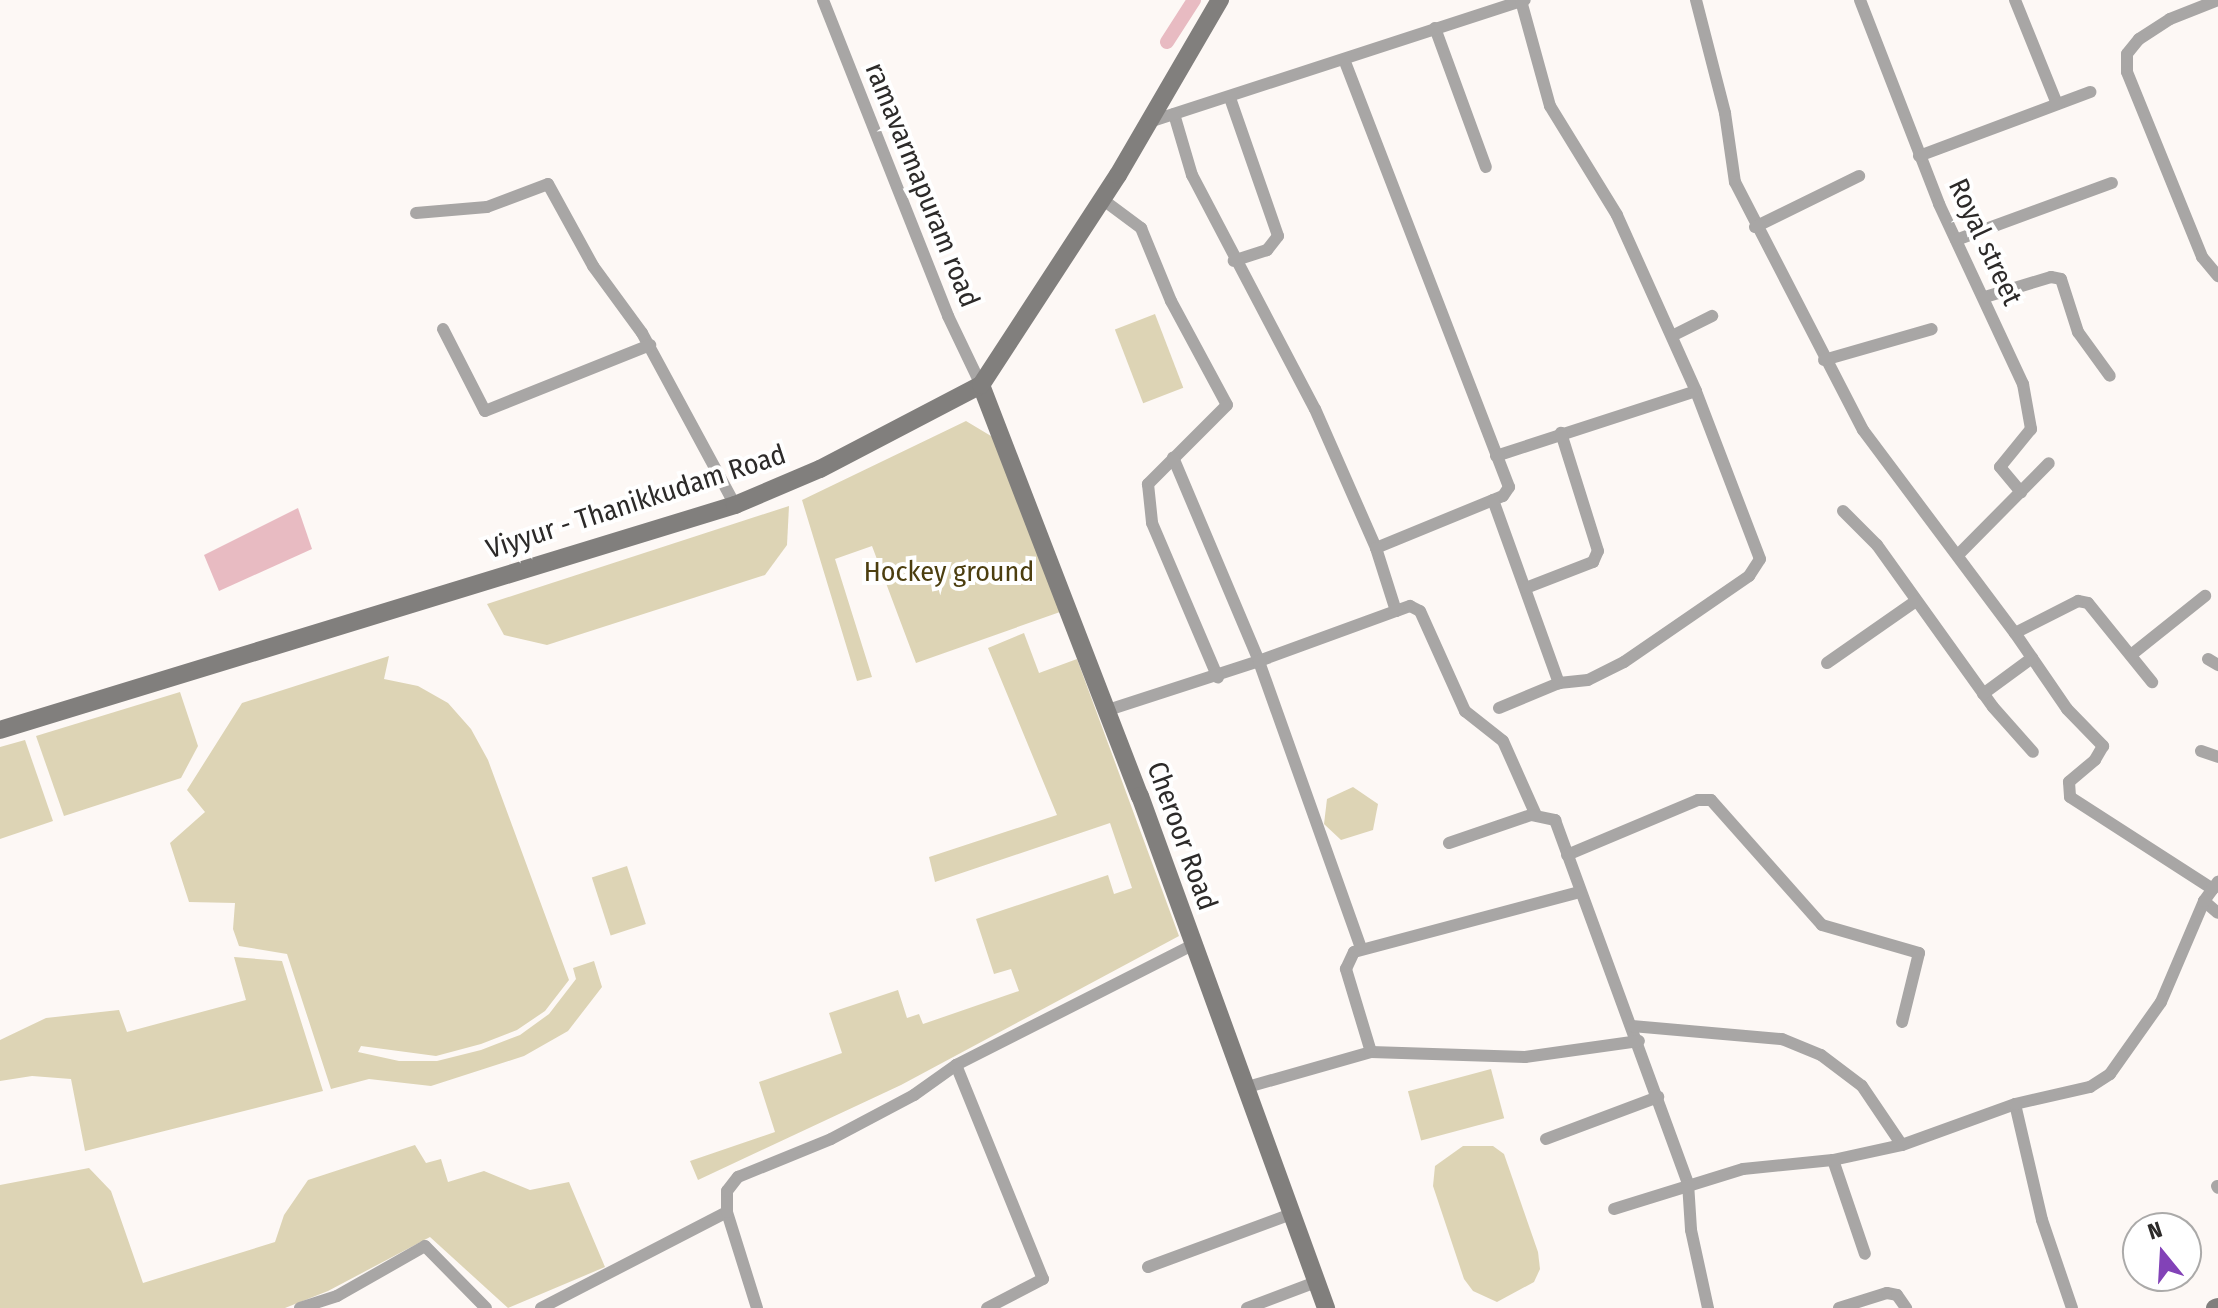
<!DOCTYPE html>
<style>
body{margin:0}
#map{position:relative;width:2218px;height:1308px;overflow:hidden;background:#fdf8f5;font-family:"Fira Sans Condensed",sans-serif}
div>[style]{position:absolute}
.green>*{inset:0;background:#ddd4b5;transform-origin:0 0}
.water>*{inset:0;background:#e8bbc2}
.canal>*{height:14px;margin:-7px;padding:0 7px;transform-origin:7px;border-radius:7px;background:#e8bbc2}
.minor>*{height:12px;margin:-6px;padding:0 6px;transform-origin:6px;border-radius:6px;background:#a8a6a5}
.secondary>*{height:18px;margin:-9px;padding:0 9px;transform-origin:9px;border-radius:9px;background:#817f7d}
span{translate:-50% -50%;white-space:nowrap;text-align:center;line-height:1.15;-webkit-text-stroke:8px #fff;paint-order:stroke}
.street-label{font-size:28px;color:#2c2a29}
.park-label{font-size:28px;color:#4c3e0f}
.north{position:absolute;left:2122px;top:1212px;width:80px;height:80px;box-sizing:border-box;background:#fff;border:2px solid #abaaa9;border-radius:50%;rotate:342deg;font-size:22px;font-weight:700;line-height:32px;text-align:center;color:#2c2a29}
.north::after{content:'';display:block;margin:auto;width:28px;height:36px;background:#8242b7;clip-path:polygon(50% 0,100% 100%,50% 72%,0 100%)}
</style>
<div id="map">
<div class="green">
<div style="left:1155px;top:314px;width:79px;height:43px;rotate:69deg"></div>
<div style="clip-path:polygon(966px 421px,996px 439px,1060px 612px,916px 663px,872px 546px,835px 559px,872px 677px,857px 681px,802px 500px)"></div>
<div style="clip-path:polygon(789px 506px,787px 545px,765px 575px,547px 645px,504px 635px,487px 604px)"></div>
<div style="clip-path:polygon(1024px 633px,1039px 673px,1077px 659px,1179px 936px,901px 1085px,698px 1180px,690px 1161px,775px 1132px,759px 1082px,842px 1053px,829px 1013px,898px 990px,907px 1018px,919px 1014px,923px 1024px,1019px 991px,1011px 969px,994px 974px,976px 919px,1108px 875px,1114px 894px,1132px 888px,1110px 823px,935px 882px,929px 857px,1057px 815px,988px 648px)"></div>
<div style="clip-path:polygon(389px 656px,384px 679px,418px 686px,448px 703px,471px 729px,488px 760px,569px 980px,545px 1011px,517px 1030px,481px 1044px,436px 1056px,361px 1046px,358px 1052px,399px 1061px,437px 1061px,481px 1050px,520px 1035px,549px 1014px,576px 979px,573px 968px,594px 961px,602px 987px,568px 1031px,524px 1056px,431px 1086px,369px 1079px,331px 1089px,287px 954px,239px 946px,233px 929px,235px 903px,189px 902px,170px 843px,205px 812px,187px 790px,242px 703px)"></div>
<div style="clip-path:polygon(180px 692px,198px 746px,181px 778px,64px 816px,36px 736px)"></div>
<div style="clip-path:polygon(25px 740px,53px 821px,0 839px,0 747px)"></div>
<div style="clip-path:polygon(1353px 787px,1378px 804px,1373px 830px,1341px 840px,1324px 824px,1327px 799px)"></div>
<div style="left:627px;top:866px;width:61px;height:37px;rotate:72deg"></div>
<div style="clip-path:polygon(234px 957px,282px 961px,323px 1091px,85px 1151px,71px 1079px,32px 1076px,0 1081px,0 1040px,46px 1018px,119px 1010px,127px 1032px,246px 1000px)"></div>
<div style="left:1491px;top:1069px;width:51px;height:86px;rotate:75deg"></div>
<div style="clip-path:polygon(415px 1145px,426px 1163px,441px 1159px,448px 1182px,484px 1171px,530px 1190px,569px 1182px,605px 1267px,508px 1308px,430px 1237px,328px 1291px,285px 1308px,0 1308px,0 1185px,89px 1168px,111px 1191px,143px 1283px,275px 1242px,284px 1215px,308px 1180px)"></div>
<div style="clip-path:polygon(1463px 1146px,1493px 1146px,1504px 1154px,1538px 1252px,1540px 1269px,1534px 1282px,1497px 1302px,1473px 1291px,1464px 1279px,1433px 1186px,1435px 1166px)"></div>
</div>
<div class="water">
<div style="clip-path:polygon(298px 508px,312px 549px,219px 591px,204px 555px)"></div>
</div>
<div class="canal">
<div style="left:1167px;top:42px;width:50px;rotate:-57.3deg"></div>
</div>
<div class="minor">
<div style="left:823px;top:0;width:340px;rotate:68.4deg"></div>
<div style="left:948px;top:316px;width:76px;rotate:64.4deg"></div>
<div style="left:1696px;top:0;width:117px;rotate:75.6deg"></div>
<div style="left:1725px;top:113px;width:70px;rotate:81.8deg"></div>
<div style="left:1735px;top:182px;width:279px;rotate:62.7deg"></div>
<div style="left:1863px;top:430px;width:254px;rotate:53.2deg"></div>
<div style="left:2015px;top:633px;width:71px;rotate:-26.9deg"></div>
<div style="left:2078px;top:601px;width:10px;rotate:11deg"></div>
<div style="left:2088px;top:603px;width:102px;rotate:51deg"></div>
<div style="left:1860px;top:0;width:219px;rotate:68.8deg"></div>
<div style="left:1939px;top:204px;width:199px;rotate:65deg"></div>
<div style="left:2023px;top:384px;width:46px;rotate:79.9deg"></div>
<div style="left:2031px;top:429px;width:49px;rotate:129.2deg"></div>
<div style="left:2000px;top:467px;width:33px;rotate:50deg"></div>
<div style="left:2015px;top:0;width:112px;rotate:68deg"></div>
<div style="left:2218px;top:0;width:52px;rotate:158.4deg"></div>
<div style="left:2170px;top:19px;width:37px;rotate:147deg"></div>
<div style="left:2139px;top:39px;width:19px;rotate:129deg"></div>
<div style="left:2127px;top:54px;width:18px;rotate:90deg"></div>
<div style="left:2127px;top:72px;width:200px;rotate:67.9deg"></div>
<div style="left:2202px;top:257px;width:25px;rotate:50deg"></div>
<div style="left:1435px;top:28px;width:148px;rotate:69.9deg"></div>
<div style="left:1230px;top:98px;width:146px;rotate:70.8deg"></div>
<div style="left:1278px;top:236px;width:18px;rotate:128deg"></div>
<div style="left:1267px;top:250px;width:35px;rotate:162deg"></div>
<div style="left:1174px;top:114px;width:64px;rotate:73.6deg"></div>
<div style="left:1192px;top:175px;width:264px;rotate:62.3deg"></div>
<div style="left:1315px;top:409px;width:152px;rotate:66.3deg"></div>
<div style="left:1376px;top:548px;width:137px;rotate:-22.3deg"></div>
<div style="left:1503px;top:496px;width:11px;rotate:-56deg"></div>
<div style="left:1509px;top:487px;width:458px;rotate:-111.1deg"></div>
<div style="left:1149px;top:122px;width:395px;rotate:-18deg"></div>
<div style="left:1919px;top:156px;width:183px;rotate:-20.5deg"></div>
<div style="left:1102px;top:199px;width:49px;rotate:36.6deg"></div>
<div style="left:1141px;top:228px;width:79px;rotate:67.7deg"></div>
<div style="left:1171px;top:301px;width:118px;rotate:61.7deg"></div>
<div style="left:1227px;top:405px;width:112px;rotate:135deg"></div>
<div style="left:1148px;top:484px;width:39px;rotate:84deg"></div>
<div style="left:1152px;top:523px;width:168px;rotate:66.9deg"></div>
<div style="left:416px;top:213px;width:71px;rotate:-4.8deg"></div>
<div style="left:487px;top:207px;width:65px;rotate:-20.7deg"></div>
<div style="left:548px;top:184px;width:94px;rotate:61.2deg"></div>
<div style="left:593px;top:266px;width:83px;rotate:53.8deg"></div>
<div style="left:642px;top:333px;width:196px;rotate:61.6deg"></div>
<div style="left:1755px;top:227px;width:116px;rotate:-26.1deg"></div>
<div style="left:1956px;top:240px;width:166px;rotate:-20.1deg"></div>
<div style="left:1985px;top:297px;width:69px;rotate:-16.9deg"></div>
<div style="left:2051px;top:277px;width:10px;rotate:11deg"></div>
<div style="left:2061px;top:279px;width:56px;rotate:72.2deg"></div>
<div style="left:2078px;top:332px;width:54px;rotate:54deg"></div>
<div style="left:443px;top:329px;width:92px;rotate:62.9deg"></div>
<div style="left:485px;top:411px;width:178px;rotate:-21.8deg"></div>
<div style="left:1672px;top:336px;width:45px;rotate:-26.6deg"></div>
<div style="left:1824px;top:360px;width:112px;rotate:-16deg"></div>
<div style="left:1496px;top:456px;width:210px;rotate:-18deg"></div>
<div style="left:1493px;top:500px;width:195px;rotate:70.2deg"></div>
<div style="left:1843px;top:511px;width:48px;rotate:45deg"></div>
<div style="left:1877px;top:545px;width:199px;rotate:54.4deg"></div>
<div style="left:1993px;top:707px;width:60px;rotate:48.4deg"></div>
<div style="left:1958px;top:555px;width:129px;rotate:-45.3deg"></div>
<div style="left:1526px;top:588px;width:72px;rotate:-21.2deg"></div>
<div style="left:1593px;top:562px;width:12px;rotate:-66deg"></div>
<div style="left:1598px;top:551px;width:124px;rotate:-107.4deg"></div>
<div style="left:1396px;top:611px;width:15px;rotate:-20deg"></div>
<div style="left:1410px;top:606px;width:11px;rotate:27deg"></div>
<div style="left:1420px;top:611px;width:110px;rotate:65.8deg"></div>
<div style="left:1465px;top:711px;width:48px;rotate:38.3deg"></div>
<div style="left:1503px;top:741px;width:81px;rotate:66deg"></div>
<div style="left:2015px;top:633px;width:92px;rotate:55.6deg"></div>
<div style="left:2067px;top:709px;width:52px;rotate:45.8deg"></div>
<div style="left:2103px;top:746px;width:16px;rotate:120deg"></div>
<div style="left:2095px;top:760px;width:34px;rotate:140deg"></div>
<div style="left:2069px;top:782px;width:15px;rotate:86deg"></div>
<div style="left:2070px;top:797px;width:170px;rotate:32.8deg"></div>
<div style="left:2131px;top:655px;width:95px;rotate:-38.6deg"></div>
<div style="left:2208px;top:659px;width:12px;rotate:31deg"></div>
<div style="left:1827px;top:663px;width:108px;rotate:-34.9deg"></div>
<div style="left:1983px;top:694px;width:61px;rotate:-36.3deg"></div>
<div style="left:1499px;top:708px;width:65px;rotate:-22.6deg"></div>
<div style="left:1559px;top:683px;width:29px;rotate:-6deg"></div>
<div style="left:1588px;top:680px;width:40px;rotate:-26.6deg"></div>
<div style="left:1624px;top:662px;width:152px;rotate:-34.5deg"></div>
<div style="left:1749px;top:576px;width:20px;rotate:-57deg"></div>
<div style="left:1760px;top:559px;width:180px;rotate:-110.9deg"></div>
<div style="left:1696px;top:391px;width:193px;rotate:-114.2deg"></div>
<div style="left:1617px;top:215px;width:128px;rotate:-121.6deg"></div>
<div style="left:1550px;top:106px;width:109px;rotate:-105.4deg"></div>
<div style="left:1105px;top:711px;width:162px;rotate:-18deg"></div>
<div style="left:1259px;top:661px;width:221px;rotate:-112.9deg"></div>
<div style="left:2201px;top:751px;width:18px;rotate:19deg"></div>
<div style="left:1449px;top:843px;width:87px;rotate:-18.9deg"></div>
<div style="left:1531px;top:815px;width:25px;rotate:12deg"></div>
<div style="left:1555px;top:820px;width:387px;rotate:69.9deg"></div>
<div style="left:1688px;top:1183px;width:47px;rotate:86.3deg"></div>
<div style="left:1691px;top:1230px;width:80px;rotate:77.7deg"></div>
<div style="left:1567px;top:855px;width:142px;rotate:-22.8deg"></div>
<div style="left:1698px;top:800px;width:13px"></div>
<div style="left:1711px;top:800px;width:167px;rotate:48.4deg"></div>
<div style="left:1822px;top:925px;width:101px;rotate:16.1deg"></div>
<div style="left:1919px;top:953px;width:71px;rotate:103.8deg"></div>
<div style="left:2204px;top:901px;width:18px;rotate:41deg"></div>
<div style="left:1361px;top:948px;width:305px;rotate:-109.6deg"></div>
<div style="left:1259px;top:661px;width:146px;rotate:-20.1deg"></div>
<div style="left:1396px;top:611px;width:66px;rotate:-107.6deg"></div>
<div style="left:1632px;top:1026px;width:151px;rotate:5deg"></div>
<div style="left:1782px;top:1039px;width:42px;rotate:22.3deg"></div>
<div style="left:1821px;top:1055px;width:51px;rotate:37.1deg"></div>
<div style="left:1862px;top:1086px;width:71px;rotate:55.9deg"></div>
<div style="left:1371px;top:1052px;width:154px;rotate:1.9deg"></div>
<div style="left:1525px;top:1057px;width:115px;rotate:-8deg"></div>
<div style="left:956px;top:1065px;width:231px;rotate:67.9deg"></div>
<div style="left:1043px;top:1279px;width:63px;rotate:152.6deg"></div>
<div style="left:1244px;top:1088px;width:132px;rotate:-15.8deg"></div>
<div style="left:1371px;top:1052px;width:87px;rotate:-106.8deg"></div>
<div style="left:1346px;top:969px;width:19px;rotate:-65deg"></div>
<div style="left:1354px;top:952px;width:233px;rotate:-14.9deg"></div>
<div style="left:2015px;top:1104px;width:119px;rotate:76.9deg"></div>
<div style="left:2042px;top:1220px;width:93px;rotate:71.2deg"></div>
<div style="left:1546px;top:1139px;width:120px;rotate:-20.6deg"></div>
<div style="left:1833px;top:1160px;width:99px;rotate:71.2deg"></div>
<div style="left:2217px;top:1186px;width:2px;rotate:63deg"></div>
<div style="left:1614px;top:1209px;width:135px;rotate:-17.2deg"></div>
<div style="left:1743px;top:1169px;width:90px;rotate:-5.7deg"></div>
<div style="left:1833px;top:1160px;width:71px;rotate:-12.3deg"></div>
<div style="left:1902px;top:1145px;width:120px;rotate:-19.9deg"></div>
<div style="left:2015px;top:1104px;width:77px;rotate:-12.8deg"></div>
<div style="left:2090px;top:1087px;width:24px;rotate:-33deg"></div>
<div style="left:2110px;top:1074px;width:88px;rotate:-54.7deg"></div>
<div style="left:2161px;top:1002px;width:110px;rotate:-66.9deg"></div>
<div style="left:2204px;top:901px;width:24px;rotate:-54deg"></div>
<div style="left:1148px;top:1267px;width:153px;rotate:-20.3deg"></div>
<div style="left:300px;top:1308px;width:39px;rotate:-18deg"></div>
<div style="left:337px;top:1296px;width:101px;rotate:-29.6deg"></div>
<div style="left:425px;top:1246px;width:87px;rotate:45.5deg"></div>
<div style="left:541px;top:1308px;width:209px;rotate:-27.3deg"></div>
<div style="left:757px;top:1308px;width:101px;rotate:-107.4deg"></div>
<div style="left:727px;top:1212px;width:21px;rotate:-90deg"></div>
<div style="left:727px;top:1191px;width:18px;rotate:-52deg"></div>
<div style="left:738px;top:1177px;width:100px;rotate:-22.2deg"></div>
<div style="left:831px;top:1139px;width:94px;rotate:-27.9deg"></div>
<div style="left:914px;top:1095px;width:52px;rotate:-35.5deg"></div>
<div style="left:956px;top:1065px;width:263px;rotate:-26.9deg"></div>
<div style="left:1247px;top:1308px;width:74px;rotate:-20.6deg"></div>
<div style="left:1839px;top:1308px;width:50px;rotate:-17.4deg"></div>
<div style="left:1887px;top:1293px;width:10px;rotate:11deg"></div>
<div style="left:1897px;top:1295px;width:16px;rotate:55deg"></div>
</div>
<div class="secondary">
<div style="left:981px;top:385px;width:441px;rotate:68.9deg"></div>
<div style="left:1140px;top:796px;width:545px;rotate:70.03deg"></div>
<div style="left:0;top:730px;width:769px;rotate:-17.02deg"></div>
<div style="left:735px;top:505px;width:92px;rotate:-23deg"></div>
<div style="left:820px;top:469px;width:182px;rotate:-27.6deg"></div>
<div style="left:981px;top:385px;width:251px;rotate:-56.9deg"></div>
<div style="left:1118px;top:175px;width:203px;rotate:-59.8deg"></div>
<div style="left:2215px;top:1308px;width:3px;rotate:-18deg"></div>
</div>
<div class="street-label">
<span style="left:922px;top:185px;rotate:68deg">ramavarmapuram road</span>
<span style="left:1985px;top:242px;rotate:65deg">Royal street</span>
<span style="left:636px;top:502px;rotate:-18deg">Viyyur - Thanikkudam Road</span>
<span style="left:1182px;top:836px;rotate:70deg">Cheroor Road</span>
</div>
<div class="park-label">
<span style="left:949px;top:572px">Hockey ground</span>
</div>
<div class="north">N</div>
</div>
